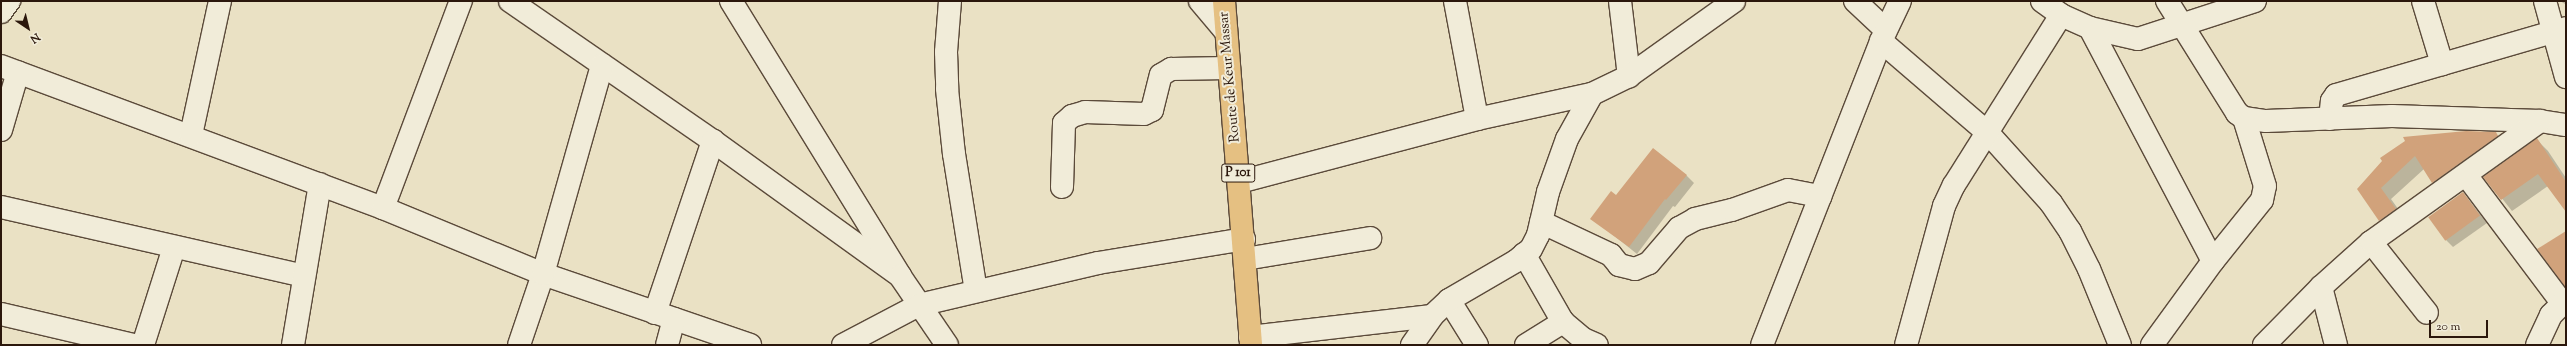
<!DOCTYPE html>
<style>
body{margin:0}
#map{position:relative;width:2567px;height:346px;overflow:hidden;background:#eae1c4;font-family:"Sorts Mill Goudy",serif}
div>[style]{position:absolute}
.shadow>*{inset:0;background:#0003}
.building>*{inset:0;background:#d1a27b;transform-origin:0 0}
.roads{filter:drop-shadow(1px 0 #5b4a3a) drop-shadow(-1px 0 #5b4a3a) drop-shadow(0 1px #5b4a3a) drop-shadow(0 -1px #5b4a3a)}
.street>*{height:22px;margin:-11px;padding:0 11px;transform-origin:11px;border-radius:11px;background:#f1ecd9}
.primary>*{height:22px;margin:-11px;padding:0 11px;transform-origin:11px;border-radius:11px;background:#e5c082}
span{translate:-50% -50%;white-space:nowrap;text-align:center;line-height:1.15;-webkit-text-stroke:4px #f1ecd9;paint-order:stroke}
.shield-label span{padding:1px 3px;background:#f1ecd9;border:1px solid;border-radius:3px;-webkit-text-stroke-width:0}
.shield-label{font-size:13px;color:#2b170c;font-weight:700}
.street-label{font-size:14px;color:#2b170c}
.frame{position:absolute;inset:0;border:2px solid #2b170c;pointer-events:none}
.north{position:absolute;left:8px;top:8px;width:40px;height:40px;-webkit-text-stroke:3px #f1ecd9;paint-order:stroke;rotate:145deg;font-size:11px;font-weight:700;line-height:16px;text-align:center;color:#2b170c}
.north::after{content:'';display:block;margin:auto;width:14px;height:18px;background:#2b170c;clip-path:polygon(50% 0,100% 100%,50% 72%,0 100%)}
.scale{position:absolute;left:2429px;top:320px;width:59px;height:18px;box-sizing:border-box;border:2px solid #2b170c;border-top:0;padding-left:5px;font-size:12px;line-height:14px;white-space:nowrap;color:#2b170c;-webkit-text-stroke:3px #f1ecd9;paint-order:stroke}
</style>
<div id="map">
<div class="shadow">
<div style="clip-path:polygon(2560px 1px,2566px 1px,2566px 4px,2565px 4px)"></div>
<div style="clip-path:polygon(2495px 133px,2506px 144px,2444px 193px,2424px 169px,2391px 199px,2406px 220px,2391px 231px,2358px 189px,2383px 161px)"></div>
<div style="clip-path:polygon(2537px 140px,2548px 151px,2566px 178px,2566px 208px,2548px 186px,2512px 211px,2485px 177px)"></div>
<div style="clip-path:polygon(1686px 175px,1694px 183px,1675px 207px,1673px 206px,1637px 254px,1592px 218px,1616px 196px)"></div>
<div style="clip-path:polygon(2463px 193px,2487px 223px,2453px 247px,2445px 239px)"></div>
</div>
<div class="building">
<div style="clip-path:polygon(2466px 131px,2496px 132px,2498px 136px,2432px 183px,2415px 156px,2381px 188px,2396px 209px,2379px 221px,2357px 189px,2382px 161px,2380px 158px,2405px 141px,2403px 137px)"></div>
<div style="clip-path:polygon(2537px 138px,2566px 182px,2566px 212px,2538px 174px,2501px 200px,2483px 177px)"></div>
<div style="clip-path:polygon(1653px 148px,1687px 175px,1666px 200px,1665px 199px,1629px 247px,1590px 219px,1611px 191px,1616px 195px)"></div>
<div style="left:2463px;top:192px;width:29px;height:43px;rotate:54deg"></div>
<div style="clip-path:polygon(2566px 231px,2566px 288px,2537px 249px)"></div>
</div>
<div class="roads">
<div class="street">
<div style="left:510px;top:1px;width:247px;rotate:34.6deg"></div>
<div style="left:713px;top:141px;width:231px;rotate:35.8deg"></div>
<div style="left:731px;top:1px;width:323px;rotate:58.4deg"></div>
<div style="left:900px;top:276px;width:83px;rotate:55.7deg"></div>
<div style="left:950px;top:1px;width:51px;rotate:94.5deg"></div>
<div style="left:946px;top:52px;width:37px;rotate:88deg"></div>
<div style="left:947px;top:89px;width:65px;rotate:83.9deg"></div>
<div style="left:954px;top:154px;width:139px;rotate:80.9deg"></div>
<div style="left:1200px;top:1px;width:39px;rotate:50deg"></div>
<div style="left:1455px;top:1px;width:120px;rotate:79.4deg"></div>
<div style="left:1620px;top:1px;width:76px;rotate:83.2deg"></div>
<div style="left:1855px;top:1px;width:42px;rotate:43.1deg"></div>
<div style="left:2042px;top:1px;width:24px;rotate:36deg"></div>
<div style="left:2061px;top:15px;width:32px;rotate:24deg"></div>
<div style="left:2090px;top:28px;width:49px;rotate:12.9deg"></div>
<div style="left:2138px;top:39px;width:123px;rotate:-18deg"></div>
<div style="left:2167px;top:1px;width:132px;rotate:58deg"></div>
<div style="left:2237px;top:113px;width:9px;rotate:36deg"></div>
<div style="left:2244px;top:118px;width:22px;rotate:8deg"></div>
<div style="left:2266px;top:121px;width:126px;rotate:-2.3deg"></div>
<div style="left:2392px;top:116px;width:148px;rotate:1.9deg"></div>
<div style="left:2540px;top:121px;width:26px;rotate:9deg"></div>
<div style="left:2423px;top:1px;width:66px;rotate:73.2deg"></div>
<div style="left:2545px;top:1px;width:79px;rotate:74.6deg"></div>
<div style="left:1px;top:12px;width:14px;rotate:-54deg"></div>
<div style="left:2090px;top:28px;width:263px;rotate:62.2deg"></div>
<div style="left:1881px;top:41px;width:141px;rotate:40.7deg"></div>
<div style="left:1988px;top:133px;width:94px;rotate:48deg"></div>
<div style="left:2051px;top:203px;width:34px;rotate:56deg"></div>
<div style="left:2070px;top:231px;width:42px;rotate:63.4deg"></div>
<div style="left:2089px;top:269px;width:82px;rotate:67.8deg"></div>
<div style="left:1px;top:66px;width:408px;rotate:20.4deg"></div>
<div style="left:383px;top:208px;width:173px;rotate:22.4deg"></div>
<div style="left:543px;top:274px;width:219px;rotate:18.9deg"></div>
<div style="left:2330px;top:119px;width:18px;rotate:-84deg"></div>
<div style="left:2332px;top:101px;width:7px;rotate:-56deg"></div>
<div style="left:2336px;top:95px;width:240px;rotate:-16.2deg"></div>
<div style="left:1px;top:130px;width:60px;rotate:-73.7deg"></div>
<div style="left:191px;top:135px;width:137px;rotate:-77.8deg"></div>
<div style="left:2466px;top:175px;width:160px;rotate:53.1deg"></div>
<div style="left:1239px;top:182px;width:246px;rotate:-14.8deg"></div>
<div style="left:1477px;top:119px;width:118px;rotate:-12.3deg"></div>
<div style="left:1592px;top:94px;width:41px;rotate:-25.9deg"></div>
<div style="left:1629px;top:76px;width:129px;rotate:-35.5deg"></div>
<div style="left:1062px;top:187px;width:64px;rotate:-88.2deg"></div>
<div style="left:1064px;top:123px;width:11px;rotate:-41deg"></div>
<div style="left:1072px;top:116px;width:14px;rotate:-17deg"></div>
<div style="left:1085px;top:112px;width:59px;rotate:1.9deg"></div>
<div style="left:1144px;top:114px;width:9px;rotate:-27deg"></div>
<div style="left:1152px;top:110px;width:36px;rotate:-76deg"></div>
<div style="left:1161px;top:75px;width:12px;rotate:-31deg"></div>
<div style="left:1171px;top:69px;width:57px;rotate:-1deg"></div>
<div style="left:1px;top:207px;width:311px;rotate:12.8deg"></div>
<div style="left:383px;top:208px;width:221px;rotate:-69.4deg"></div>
<div style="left:1541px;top:222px;width:77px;rotate:25.2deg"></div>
<div style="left:1611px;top:255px;width:13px;rotate:51deg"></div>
<div style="left:1619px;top:265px;width:16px;rotate:14deg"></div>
<div style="left:1635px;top:269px;width:15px;rotate:-23deg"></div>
<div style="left:1649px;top:263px;width:46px;rotate:-49.4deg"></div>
<div style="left:1679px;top:228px;width:18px;rotate:-29deg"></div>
<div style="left:1695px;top:219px;width:38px;rotate:-14deg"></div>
<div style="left:1732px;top:210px;width:59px;rotate:-19.7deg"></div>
<div style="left:1788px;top:190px;width:33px;rotate:11deg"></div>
<div style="left:2371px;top:242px;width:90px;rotate:51.7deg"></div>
<div style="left:1524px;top:254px;width:78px;rotate:60.2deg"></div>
<div style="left:1563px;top:322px;width:26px;rotate:40deg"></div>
<div style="left:1583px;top:339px;width:15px;rotate:23deg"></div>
<div style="left:1245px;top:259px;width:127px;rotate:-9.5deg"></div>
<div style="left:2321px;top:287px;width:60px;rotate:75.5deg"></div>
<div style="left:1449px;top:300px;width:53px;rotate:58.1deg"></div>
<div style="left:655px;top:313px;width:182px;rotate:-71.4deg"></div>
<div style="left:1px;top:314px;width:136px;rotate:13.2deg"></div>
<div style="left:1250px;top:337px;width:183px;rotate:-6.6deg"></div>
<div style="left:143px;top:345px;width:103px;rotate:-72.4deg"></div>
<div style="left:293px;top:345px;width:163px;rotate:-80.5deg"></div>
<div style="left:519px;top:345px;width:75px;rotate:-71.3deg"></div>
<div style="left:543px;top:274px;width:217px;rotate:-74.2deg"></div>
<div style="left:667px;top:345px;width:27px;rotate:-75deg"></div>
<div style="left:843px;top:345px;width:86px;rotate:-27.8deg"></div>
<div style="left:919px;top:305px;width:184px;rotate:-13.2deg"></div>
<div style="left:1098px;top:263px;width:148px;rotate:-9.3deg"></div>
<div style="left:1412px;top:345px;width:35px;rotate:-55deg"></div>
<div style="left:1432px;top:316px;width:23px;rotate:-43deg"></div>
<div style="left:1449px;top:300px;width:78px;rotate:-30.2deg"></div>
<div style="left:1516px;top:261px;width:19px;rotate:-39deg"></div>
<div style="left:1531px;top:249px;width:16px;rotate:-63deg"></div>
<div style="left:1538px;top:235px;width:44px;rotate:-76.9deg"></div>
<div style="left:1548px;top:192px;width:56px;rotate:-70.3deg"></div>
<div style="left:1567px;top:139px;width:51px;rotate:-60.9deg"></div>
<div style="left:1526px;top:345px;width:44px;rotate:-31.9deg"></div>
<div style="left:1762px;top:345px;width:326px;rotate:-68.6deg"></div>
<div style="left:1881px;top:41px;width:44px;rotate:-64.6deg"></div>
<div style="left:1906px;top:345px;width:144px;rotate:-74.7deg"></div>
<div style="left:1944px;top:206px;width:23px;rotate:-65deg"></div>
<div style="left:1954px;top:185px;width:201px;rotate:-57.8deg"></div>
<div style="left:2152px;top:345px;width:104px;rotate:-54deg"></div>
<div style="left:2213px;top:261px;width:78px;rotate:-51.2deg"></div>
<div style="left:2262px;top:200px;width:14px;rotate:-78deg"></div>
<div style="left:2265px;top:186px;width:71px;rotate:-107.2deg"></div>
<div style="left:2264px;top:345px;width:81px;rotate:-45.5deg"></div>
<div style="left:2321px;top:287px;width:67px;rotate:-42deg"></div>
<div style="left:2371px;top:242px;width:208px;rotate:-35.6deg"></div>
<div style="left:2537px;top:345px;width:33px;rotate:-65deg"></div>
<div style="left:2551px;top:315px;width:21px;rotate:-45deg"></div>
</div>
<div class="primary">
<div style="left:1224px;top:1px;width:345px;rotate:85.5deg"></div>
</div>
</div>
<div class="shield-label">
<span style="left:1238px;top:173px">P 101</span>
</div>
<div class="street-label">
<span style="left:1230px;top:77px;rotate:-95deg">Route de Keur Massar</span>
</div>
<div class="frame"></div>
<div class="north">N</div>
<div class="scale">20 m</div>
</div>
